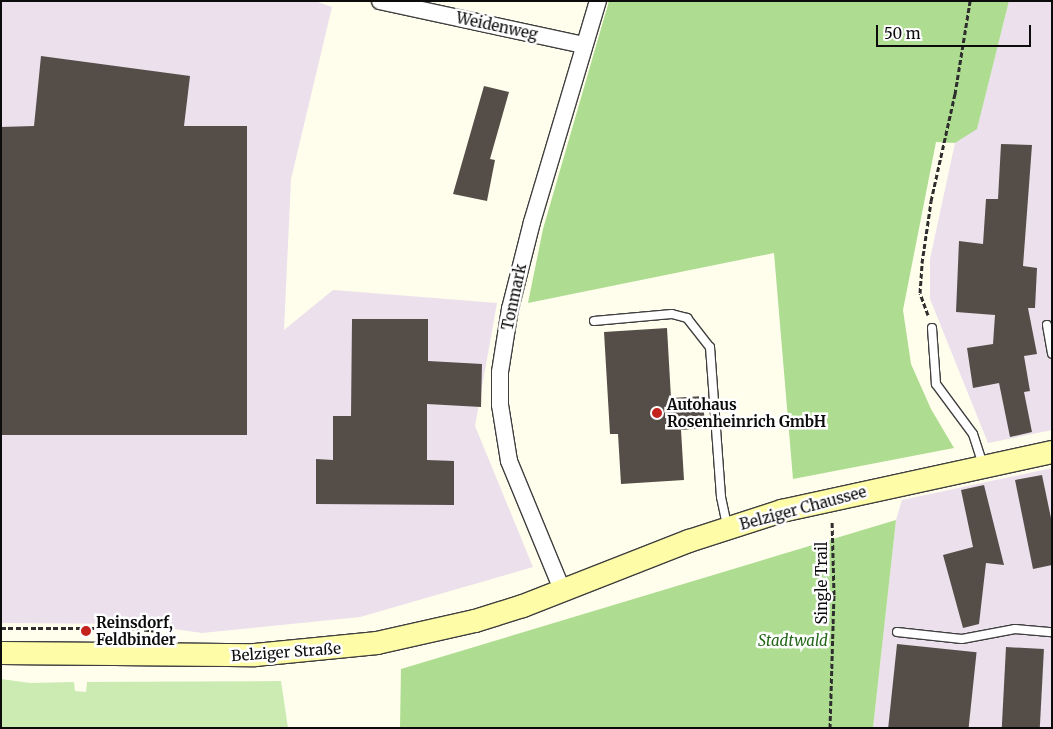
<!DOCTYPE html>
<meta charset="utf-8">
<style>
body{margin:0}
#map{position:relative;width:1053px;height:729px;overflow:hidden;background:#fffdec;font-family:Merriweather,serif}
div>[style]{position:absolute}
.industrial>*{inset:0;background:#ebe0ec}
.green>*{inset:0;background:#ccebb3}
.forest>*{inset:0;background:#aedd92}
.building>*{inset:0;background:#554e48;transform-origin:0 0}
.path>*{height:3px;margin-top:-1.5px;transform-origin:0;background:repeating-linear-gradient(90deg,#2e2e2e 0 5px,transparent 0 7.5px)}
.roads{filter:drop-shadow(1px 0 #3f3f3f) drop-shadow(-1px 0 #3f3f3f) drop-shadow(0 1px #3f3f3f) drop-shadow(0 -1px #3f3f3f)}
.lane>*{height:8px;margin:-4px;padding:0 4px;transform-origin:4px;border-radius:4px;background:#fff}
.street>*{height:16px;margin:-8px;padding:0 8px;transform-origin:8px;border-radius:8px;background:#fff}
.secondary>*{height:22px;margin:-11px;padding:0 11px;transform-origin:11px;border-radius:11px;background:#fffca7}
.dots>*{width:14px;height:14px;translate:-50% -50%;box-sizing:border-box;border:2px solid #fff;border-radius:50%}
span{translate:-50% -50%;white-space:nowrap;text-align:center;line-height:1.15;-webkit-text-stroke:5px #fff;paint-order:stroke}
.street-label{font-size:15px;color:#0c0c0c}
.poi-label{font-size:15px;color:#0c0c0c;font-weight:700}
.left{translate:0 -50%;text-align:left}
.park-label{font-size:15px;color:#236719;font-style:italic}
.frame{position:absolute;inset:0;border:2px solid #0c0c0c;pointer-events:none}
.scale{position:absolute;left:876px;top:25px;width:155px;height:22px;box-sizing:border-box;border:2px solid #0c0c0c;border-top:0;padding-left:6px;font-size:15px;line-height:18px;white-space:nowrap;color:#0c0c0c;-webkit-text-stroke:4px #fff;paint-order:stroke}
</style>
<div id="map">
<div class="industrial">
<div style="clip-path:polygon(1px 1px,315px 1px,332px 7px,291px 179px,284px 330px,333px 290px,497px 303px,475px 426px,533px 567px,360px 617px,202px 633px,139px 624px,1px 623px)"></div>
<div style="clip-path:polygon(1009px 1px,1052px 1px,1052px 430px,988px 443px,930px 299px,930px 259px,955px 143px,977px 128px)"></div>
<div style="clip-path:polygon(1052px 468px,1052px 728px,873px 728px,896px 520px,902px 500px)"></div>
</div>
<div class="green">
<div style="clip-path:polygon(1px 679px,30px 683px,74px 682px,75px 691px,86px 692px,87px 682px,281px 681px,288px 728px,1px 728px)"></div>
</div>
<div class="forest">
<div style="clip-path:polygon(609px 1px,1009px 1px,977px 129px,955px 143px,936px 142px,903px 310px,911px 364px,931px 409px,954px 448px,793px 479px,774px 253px,528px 303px,543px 229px)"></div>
<div style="clip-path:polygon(896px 520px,873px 728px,400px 728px,401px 669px)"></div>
</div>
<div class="building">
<div style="clip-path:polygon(41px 56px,190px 76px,184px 126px,247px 126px,247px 435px,1px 435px,1px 127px,34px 126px)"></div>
<div style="clip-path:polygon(484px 86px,509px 92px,490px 159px,495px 160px,487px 201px,453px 194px)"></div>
<div style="clip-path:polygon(1001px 144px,1032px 145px,1023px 266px,1037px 268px,1035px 308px,1028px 308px,1037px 354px,1024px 356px,1030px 391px,1024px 392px,1032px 432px,1010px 437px,999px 383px,973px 388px,967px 348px,993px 344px,995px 315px,956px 312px,959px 241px,983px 244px,986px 199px,998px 199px)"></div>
<div style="clip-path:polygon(352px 319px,428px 319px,428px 361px,482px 364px,481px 407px,427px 404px,427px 460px,454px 461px,454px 505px,316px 504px,316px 459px,333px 460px,333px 416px,351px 416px)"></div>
<div style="clip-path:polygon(667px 328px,671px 398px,703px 396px,705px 428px,681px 430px,684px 480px,621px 484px,618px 434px,610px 434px,604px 332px)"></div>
<div style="clip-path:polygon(1042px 475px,1052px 523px,1052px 565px,1033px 569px,1015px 480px)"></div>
<div style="clip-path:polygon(984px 485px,1004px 565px,986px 563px,979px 624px,963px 628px,943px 555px,973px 547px,961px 490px)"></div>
<div style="left:897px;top:644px;width:80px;height:85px;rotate:6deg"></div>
<div style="left:1006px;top:647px;width:38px;height:81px;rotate:3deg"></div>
</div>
<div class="path">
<div style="left:928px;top:315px;width:23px;rotate:-110deg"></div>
<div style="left:920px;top:293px;width:30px;rotate:-86deg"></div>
<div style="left:922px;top:263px;width:63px;rotate:-81.7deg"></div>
<div style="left:931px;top:201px;width:110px;rotate:-77.4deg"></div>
<div style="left:955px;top:94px;width:94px;rotate:-80.8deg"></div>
<div style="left:1px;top:628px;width:128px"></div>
<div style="left:129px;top:628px;width:29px;rotate:6deg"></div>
<div style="left:830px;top:728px;width:133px;rotate:-88.3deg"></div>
<div style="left:834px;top:595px;width:74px;rotate:-91.5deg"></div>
</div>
<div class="roads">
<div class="lane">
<div style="left:594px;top:321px;width:78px;rotate:-5.1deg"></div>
<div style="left:672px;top:314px;width:16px;rotate:15deg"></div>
<div style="left:687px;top:318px;width:37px;rotate:52deg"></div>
<div style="left:710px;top:347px;width:150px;rotate:85.8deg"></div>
<div style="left:721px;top:497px;width:30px;rotate:78deg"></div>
<div style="left:1047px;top:325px;width:29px;rotate:80deg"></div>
<div style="left:932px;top:328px;width:56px;rotate:85.9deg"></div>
<div style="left:936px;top:384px;width:62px;rotate:53.5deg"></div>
<div style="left:973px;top:434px;width:32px;rotate:72deg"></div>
<div style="left:897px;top:632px;width:65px;rotate:6.1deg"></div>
<div style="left:962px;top:639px;width:54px;rotate:-10.7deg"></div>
<div style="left:1015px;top:629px;width:37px;rotate:5deg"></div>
</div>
<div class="street">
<div style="left:380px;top:1px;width:209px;rotate:12.2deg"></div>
<div style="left:563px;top:592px;width:142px;rotate:-112.4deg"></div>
<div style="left:509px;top:461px;width:57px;rotate:-99.1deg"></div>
<div style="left:500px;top:405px;width:33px;rotate:-90deg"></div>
<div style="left:500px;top:372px;width:64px;rotate:-81deg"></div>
<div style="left:510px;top:309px;width:90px;rotate:-75.8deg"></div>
<div style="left:532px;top:222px;width:231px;rotate:-73.4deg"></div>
</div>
<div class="secondary">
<div style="left:1px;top:653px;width:254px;rotate:0.5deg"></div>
<div style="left:255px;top:655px;width:123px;rotate:-5.6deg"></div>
<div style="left:377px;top:643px;width:100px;rotate:-12.7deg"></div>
<div style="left:475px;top:621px;width:50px;rotate:-17.4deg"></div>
<div style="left:523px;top:606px;width:178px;rotate:-21.4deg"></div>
<div style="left:689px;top:541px;width:98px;rotate:-17.9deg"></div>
<div style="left:782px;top:511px;width:276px;rotate:-12.3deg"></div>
</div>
</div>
<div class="dots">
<div style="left:657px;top:413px;background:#c3221d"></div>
<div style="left:86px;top:631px;background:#c3221d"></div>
</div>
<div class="street-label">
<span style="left:497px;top:26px;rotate:12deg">Weidenweg</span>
<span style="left:514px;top:297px;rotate:-78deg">Tonmark</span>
<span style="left:803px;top:508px;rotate:-15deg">Belziger Chaussee</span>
<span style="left:822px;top:583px;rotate:-90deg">Single Trail</span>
<span style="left:286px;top:652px;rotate:-4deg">Belziger Straße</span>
</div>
<div class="poi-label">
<span class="left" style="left:667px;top:413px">Autohaus<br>Rosenheinrich GmbH</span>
<span class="left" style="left:96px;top:631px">Reinsdorf,<br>Feldbinder</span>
</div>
<div class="park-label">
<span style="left:793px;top:641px">Stadtwald</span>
</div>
<div class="frame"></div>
<div class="scale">50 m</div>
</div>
